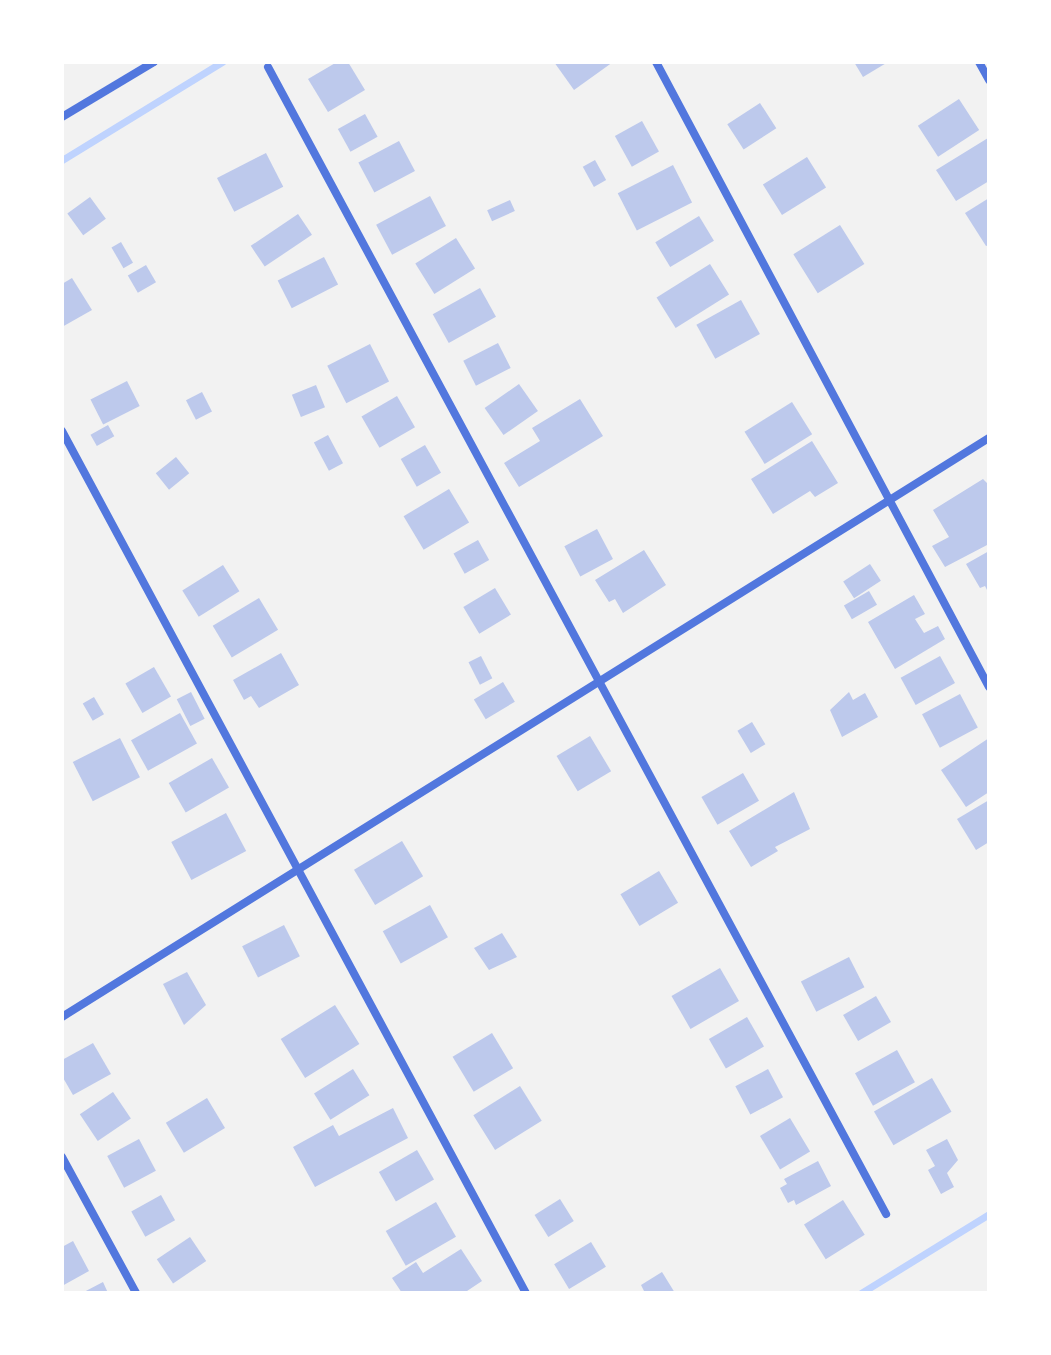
<!DOCTYPE html>
<style>
body{margin:0}
#map{position:relative;width:1051px;height:1355px;overflow:hidden;background:#f2f2f2;font-family:"Open Sans",sans-serif}
div>[style]{position:absolute}
.stream>*{height:7px;margin:-3.5px;padding:0 3.5px;transform-origin:3.5px;border-radius:3.5px;background:#bfd3fe}
.building>*{inset:0;background:#bdc9ec;transform-origin:0 0}
.minor>*{height:8px;margin:-4px;padding:0 4px;transform-origin:4px;border-radius:4px;background:#5277de}
span{translate:-50% -50%;white-space:nowrap;text-align:center;line-height:1.15;-webkit-text-stroke:7px #fff;paint-order:stroke}
.frame{position:absolute;inset:0;border:64px solid #fff;pointer-events:none}
</style>
<div id="map">
<div class="stream">
<div style="left:62px;top:160px;width:188px;rotate:-31.5deg"></div>
<div style="left:861px;top:1293px;width:150px;rotate:-31.7deg"></div>
</div>
<div class="building">
<div style="clip-path:polygon(337px 62px,348px 62px,365px 90px,328px 112px,308px 79px)"></div>
<div style="clip-path:polygon(554px 62px,613px 62px,574px 90px)"></div>
<div style="clip-path:polygon(854px 62px,888px 62px,863px 77px)"></div>
<div style="left:959px;top:99px;width:37px;height:49px;rotate:57deg"></div>
<div style="left:760px;top:103px;width:30px;height:39px;rotate:57deg"></div>
<div style="left:365px;top:114px;width:26px;height:31px;rotate:61deg"></div>
<div style="left:642px;top:121px;width:35px;height:31px;rotate:61deg"></div>
<div style="clip-path:polygon(988px 138px,989px 181px,956px 201px,936px 170px)"></div>
<div style="left:399px;top:141px;width:34px;height:46px;rotate:62deg"></div>
<div style="left:266px;top:153px;width:38px;height:55px;rotate:63deg"></div>
<div style="left:807px;top:157px;width:36px;height:52px;rotate:58deg"></div>
<div style="left:595px;top:160px;width:23px;height:14px;rotate:61deg"></div>
<div style="left:673px;top:165px;width:42px;height:62px;rotate:63deg"></div>
<div style="left:430px;top:196px;width:34px;height:61px;rotate:62deg"></div>
<div style="left:90px;top:197px;width:27px;height:28px;rotate:54deg"></div>
<div style="clip-path:polygon(989px 198px,989px 245px,986px 246px,965px 213px)"></div>
<div style="left:510px;top:200px;width:12px;height:25px;rotate:66deg"></div>
<div style="left:298px;top:214px;width:25px;height:57px;rotate:56deg"></div>
<div style="left:699px;top:216px;width:29px;height:51px;rotate:59deg"></div>
<div style="left:840px;top:225px;width:46px;height:55px;rotate:58deg"></div>
<div style="left:456px;top:238px;width:36px;height:48px;rotate:58deg"></div>
<div style="left:121px;top:242px;width:24px;height:11px;rotate:60deg"></div>
<div style="left:324px;top:257px;width:31px;height:52px;rotate:63deg"></div>
<div style="left:710px;top:264px;width:36px;height:63px;rotate:58deg"></div>
<div style="left:146px;top:265px;width:20px;height:21px;rotate:60deg"></div>
<div style="clip-path:polygon(72px 278px,92px 310px,62px 327px,62px 284px)"></div>
<div style="left:480px;top:288px;width:33px;height:54px;rotate:61deg"></div>
<div style="left:741px;top:300px;width:39px;height:51px;rotate:61deg"></div>
<div style="left:498px;top:343px;width:28px;height:39px;rotate:63deg"></div>
<div style="left:370px;top:344px;width:42px;height:48px;rotate:63deg"></div>
<div style="left:127px;top:381px;width:28px;height:41px;rotate:63deg"></div>
<div style="left:519px;top:384px;width:33px;height:42px;rotate:55deg"></div>
<div style="left:316px;top:385px;width:24px;height:26px;rotate:68deg"></div>
<div style="left:202px;top:392px;width:22px;height:18px;rotate:63deg"></div>
<div style="left:397px;top:396px;width:36px;height:41px;rotate:60deg"></div>
<div style="clip-path:polygon(580px 399px,603px 436px,519px 487px,504px 463px,540px 441px,532px 428px)"></div>
<div style="left:792px;top:402px;width:38px;height:56px;rotate:58deg"></div>
<div style="left:108px;top:425px;width:13px;height:20px;rotate:61deg"></div>
<div style="left:328px;top:435px;width:32px;height:16px;rotate:62deg"></div>
<div style="clip-path:polygon(812px 441px,838px 483px,815px 497px,810px 491px,773px 514px,751px 479px)"></div>
<div style="left:425px;top:445px;width:32px;height:28px;rotate:60deg"></div>
<div style="left:176px;top:457px;width:21px;height:26px;rotate:51deg"></div>
<div style="clip-path:polygon(983px 479px,989px 485px,989px 544px,945px 567px,932px 546px,949px 537px,933px 510px)"></div>
<div style="left:449px;top:489px;width:39px;height:53px;rotate:59deg"></div>
<div style="left:597px;top:529px;width:34px;height:37px;rotate:62deg"></div>
<div style="left:478px;top:540px;width:23px;height:28px;rotate:61deg"></div>
<div style="clip-path:polygon(644px 550px,666px 585px,623px 613px,615px 599px,609px 602px,595px 580px)"></div>
<div style="clip-path:polygon(989px 551px,989px 594px,985px 586px,980px 588px,966px 564px)"></div>
<div style="left:870px;top:564px;width:20px;height:32px;rotate:57deg"></div>
<div style="left:223px;top:565px;width:31px;height:48px;rotate:58deg"></div>
<div style="left:495px;top:588px;width:31px;height:37px;rotate:59deg"></div>
<div style="left:869px;top:591px;width:16px;height:29px;rotate:60deg"></div>
<div style="clip-path:polygon(914px 595px,925px 614px,915px 619px,924px 633px,938px 626px,945px 639px,895px 669px,868px 622px)"></div>
<div style="left:259px;top:598px;width:37px;height:54px;rotate:59deg"></div>
<div style="clip-path:polygon(281px 653px,299px 685px,259px 708px,251px 696px,244px 700px,233px 680px)"></div>
<div style="left:481px;top:656px;width:25px;height:14px;rotate:63deg"></div>
<div style="left:940px;top:656px;width:31px;height:45px;rotate:61deg"></div>
<div style="left:154px;top:667px;width:34px;height:33px;rotate:60deg"></div>
<div style="left:503px;top:682px;width:23px;height:34px;rotate:59deg"></div>
<div style="left:191px;top:692px;width:30px;height:16px;rotate:63deg"></div>
<div style="clip-path:polygon(849px 692px,853px 700px,865px 693px,878px 717px,842px 737px,830px 710px)"></div>
<div style="left:960px;top:694px;width:38px;height:43px;rotate:62deg"></div>
<div style="left:94px;top:697px;width:20px;height:13px;rotate:60deg"></div>
<div style="left:180px;top:713px;width:35px;height:56px;rotate:61deg"></div>
<div style="left:752px;top:722px;width:26px;height:17px;rotate:59deg"></div>
<div style="left:590px;top:736px;width:41px;height:39px;rotate:59deg"></div>
<div style="left:120px;top:738px;width:44px;height:53px;rotate:63deg"></div>
<div style="clip-path:polygon(989px 738px,989px 792px,966px 807px,941px 770px)"></div>
<div style="left:212px;top:758px;width:34px;height:50px;rotate:60deg"></div>
<div style="left:743px;top:773px;width:32px;height:48px;rotate:60deg"></div>
<div style="clip-path:polygon(794px 792px,810px 829px,775px 847px,778px 851px,751px 867px,729px 831px)"></div>
<div style="clip-path:polygon(989px 800px,989px 842px,976px 850px,957px 819px)"></div>
<div style="left:226px;top:813px;width:43px;height:62px;rotate:62deg"></div>
<div style="left:402px;top:841px;width:41px;height:56px;rotate:59deg"></div>
<div style="left:659px;top:871px;width:37px;height:45px;rotate:59deg"></div>
<div style="left:430px;top:905px;width:37px;height:54px;rotate:61deg"></div>
<div style="left:284px;top:925px;width:35px;height:47px;rotate:63deg"></div>
<div style="clip-path:polygon(502px 933px,517px 957px,489px 970px,474px 948px)"></div>
<div style="left:849px;top:957px;width:34px;height:54px;rotate:63deg"></div>
<div style="left:720px;top:968px;width:38px;height:56px;rotate:60deg"></div>
<div style="clip-path:polygon(187px 972px,206px 1005px,184px 1025px,163px 984px)"></div>
<div style="left:876px;top:996px;width:30px;height:38px;rotate:60deg"></div>
<div style="left:335px;top:1005px;width:46px;height:64px;rotate:58deg"></div>
<div style="left:747px;top:1017px;width:34px;height:44px;rotate:60deg"></div>
<div style="left:492px;top:1033px;width:41px;height:46px;rotate:59deg"></div>
<div style="clip-path:polygon(93px 1043px,111px 1074px,73px 1095px,62px 1076px,62px 1060px)"></div>
<div style="left:897px;top:1050px;width:37px;height:48px;rotate:61deg"></div>
<div style="left:353px;top:1069px;width:31px;height:46px;rotate:58deg"></div>
<div style="left:768px;top:1069px;width:32px;height:37px;rotate:62deg"></div>
<div style="left:932px;top:1078px;width:39px;height:67px;rotate:60deg"></div>
<div style="left:520px;top:1086px;width:41px;height:55px;rotate:58deg"></div>
<div style="left:113px;top:1092px;width:32px;height:40px;rotate:56deg"></div>
<div style="left:207px;top:1098px;width:35px;height:48px;rotate:59deg"></div>
<div style="clip-path:polygon(393px 1108px,408px 1138px,315px 1187px,293px 1147px,333px 1125px,339px 1136px)"></div>
<div style="left:790px;top:1118px;width:39px;height:35px;rotate:59deg"></div>
<div style="left:139px;top:1139px;width:36px;height:36px;rotate:62deg"></div>
<div style="clip-path:polygon(947px 1139px,958px 1160px,947px 1173px,954px 1187px,941px 1194px,928px 1170px,935px 1166px,926px 1150px)"></div>
<div style="left:417px;top:1150px;width:34px;height:44px;rotate:60deg"></div>
<div style="clip-path:polygon(818px 1161px,831px 1186px,796px 1205px,794px 1200px,788px 1203px,780px 1188px,787px 1184px,784px 1179px)"></div>
<div style="left:161px;top:1195px;width:29px;height:34px;rotate:61deg"></div>
<div style="left:560px;top:1199px;width:26px;height:30px;rotate:58deg"></div>
<div style="left:843px;top:1200px;width:41px;height:46px;rotate:58deg"></div>
<div style="left:436px;top:1202px;width:40px;height:58px;rotate:60deg"></div>
<div style="left:190px;top:1237px;width:29px;height:40px;rotate:56deg"></div>
<div style="clip-path:polygon(73px 1241px,89px 1271px,62px 1286px,62px 1247px)"></div>
<div style="left:591px;top:1242px;width:29px;height:43px;rotate:59deg"></div>
<div style="clip-path:polygon(461px 1249px,482px 1281px,464px 1293px,402px 1293px,392px 1278px,416px 1262px,423px 1273px)"></div>
<div style="clip-path:polygon(662px 1272px,675px 1293px,645px 1293px,641px 1285px)"></div>
<div style="clip-path:polygon(103px 1282px,108px 1293px,82px 1293px)"></div>
</div>
<div class="minor">
<div style="left:656px;top:62px;width:708px;rotate:61.95deg"></div>
<div style="left:979px;top:62px;width:21px;rotate:61deg"></div>
<div style="left:268px;top:67px;width:1303px;rotate:61.68deg"></div>
<div style="left:62px;top:117px;width:107px;rotate:-30.9deg"></div>
<div style="left:62px;top:431px;width:979px;rotate:61.71deg"></div>
<div style="left:62px;top:1017px;width:1093px;rotate:-31.99deg"></div>
<div style="left:62px;top:1157px;width:155px;rotate:61.4deg"></div>
</div>
<div class="frame"></div>
</div>
